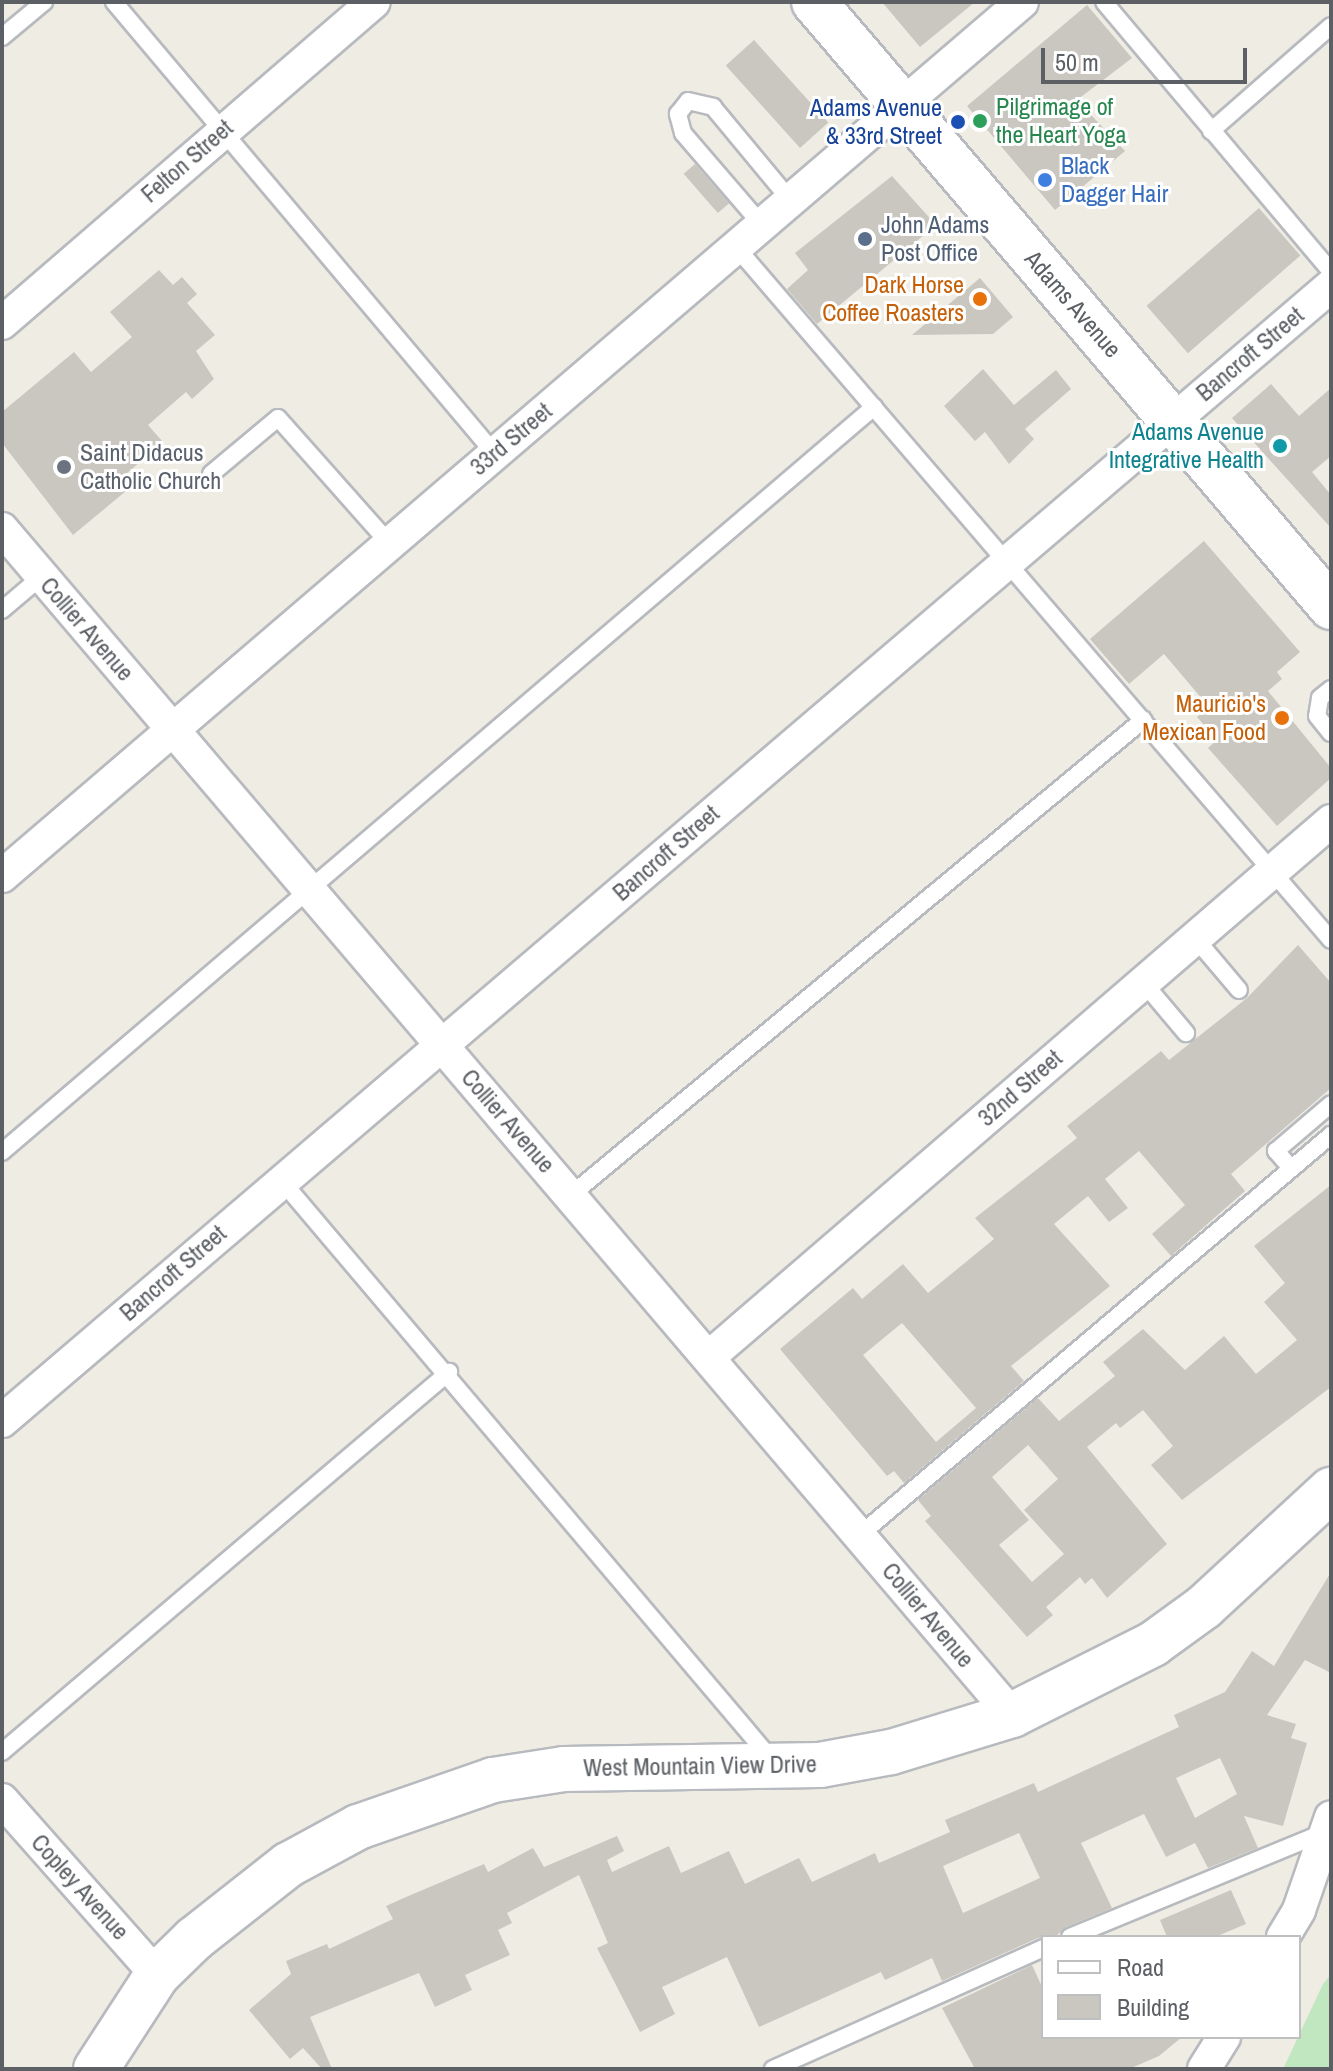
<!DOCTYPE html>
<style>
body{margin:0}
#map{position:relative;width:1333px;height:2071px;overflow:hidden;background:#efece4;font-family:"Archivo Narrow",sans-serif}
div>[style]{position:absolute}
.green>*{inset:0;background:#c1e7c0}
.building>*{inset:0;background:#cac7c1;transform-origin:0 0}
.roads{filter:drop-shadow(2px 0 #b7babe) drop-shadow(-2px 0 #b7babe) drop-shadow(0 2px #b7babe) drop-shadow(0 -2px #b7babe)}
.lane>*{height:16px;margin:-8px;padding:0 8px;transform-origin:8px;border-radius:8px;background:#fff}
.street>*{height:32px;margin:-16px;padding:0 16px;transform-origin:16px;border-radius:16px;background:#fff}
.secondary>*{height:44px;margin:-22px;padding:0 22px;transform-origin:22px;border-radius:22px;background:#fff}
.dots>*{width:22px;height:22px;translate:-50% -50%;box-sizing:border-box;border:4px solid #fff;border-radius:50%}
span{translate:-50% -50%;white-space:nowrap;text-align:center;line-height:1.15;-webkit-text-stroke:6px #fff;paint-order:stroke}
.leisure-label{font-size:24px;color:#27864d}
.left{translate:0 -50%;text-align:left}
.transit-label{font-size:24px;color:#164399}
.right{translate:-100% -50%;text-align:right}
.street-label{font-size:24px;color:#5c6065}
.shop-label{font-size:24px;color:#366cbe}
.service-label{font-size:24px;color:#4e5e75}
.food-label{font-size:24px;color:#c56008}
.culture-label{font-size:24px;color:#0d838f}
.worship-label{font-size:24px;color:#5b616d}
.frame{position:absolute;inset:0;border:4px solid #5c6065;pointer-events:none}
.legend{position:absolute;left:1041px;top:1935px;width:260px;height:104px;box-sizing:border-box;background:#fff;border:2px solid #bebfc1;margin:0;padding:10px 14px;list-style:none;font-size:24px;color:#5c6065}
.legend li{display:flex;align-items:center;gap:16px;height:40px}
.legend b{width:40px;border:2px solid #bebfc1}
.scale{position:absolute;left:1041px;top:48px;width:206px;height:36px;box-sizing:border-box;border:4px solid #5c6065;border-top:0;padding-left:10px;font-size:24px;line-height:28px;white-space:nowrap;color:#5c6065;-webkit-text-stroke:6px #fff;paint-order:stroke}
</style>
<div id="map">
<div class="green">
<div style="clip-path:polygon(1331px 1974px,1331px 2069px,1283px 2069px,1323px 1984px)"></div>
</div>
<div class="building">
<div style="clip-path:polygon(882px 2px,975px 2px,920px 47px)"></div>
<div style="clip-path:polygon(1087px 5px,1132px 58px,1077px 100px,1125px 151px,1055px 210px,967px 106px)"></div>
<div style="left:754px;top:40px;width:111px;height:38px;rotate:48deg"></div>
<div style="left:695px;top:164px;width:52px;height:15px;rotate:49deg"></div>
<div style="clip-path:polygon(892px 176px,936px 225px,817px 324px,787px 289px,808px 270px,795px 253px)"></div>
<div style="left:1259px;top:208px;width:63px;height:149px;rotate:49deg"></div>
<div style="clip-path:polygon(159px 270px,173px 285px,182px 277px,197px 294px,187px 303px,215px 335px,196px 351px,214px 379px,192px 399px,186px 392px,148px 425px,163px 442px,118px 481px,126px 491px,73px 535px,2px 443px,2px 412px,74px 352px,91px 372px,132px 337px,110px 312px)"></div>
<div style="clip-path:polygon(980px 278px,1013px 317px,993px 334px,912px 335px)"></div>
<div style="clip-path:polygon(983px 369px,1014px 405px,1056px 370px,1071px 389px,1025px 429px,1034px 439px,1009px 464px,985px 432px,975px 441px,944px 406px)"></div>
<div style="clip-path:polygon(1271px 384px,1299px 416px,1331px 388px,1331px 456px,1312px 472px,1331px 495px,1331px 528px,1232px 418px)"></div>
<div style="clip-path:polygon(1204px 541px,1300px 652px,1277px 672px,1282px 679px,1268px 691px,1331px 768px,1331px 778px,1277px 826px,1208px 748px,1217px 740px,1197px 717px,1209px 707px,1164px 654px,1129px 684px,1090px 639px)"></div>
<div style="clip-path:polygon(evenodd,1298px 945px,1331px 983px,1331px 1088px,1231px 1174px,1245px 1191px,1171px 1256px,1152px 1234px,1185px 1205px,1139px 1151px,1105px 1179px,1128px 1208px,1109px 1222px,1088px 1196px,1054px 1224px,1110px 1286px,1011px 1366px,1024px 1381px,904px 1483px,894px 1471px,887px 1476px,780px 1349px,853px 1288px,862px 1299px,903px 1264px,928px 1293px,994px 1239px,975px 1218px,1077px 1138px,1067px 1126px,1161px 1051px,1169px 1060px,1247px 998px,1298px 945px,902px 1323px,976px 1408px,936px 1442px,863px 1355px,902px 1323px)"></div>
<div style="clip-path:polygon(evenodd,1331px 1185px,1331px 1387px,1182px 1500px,1151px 1465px,1173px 1446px,1143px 1410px,1120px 1428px,1116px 1423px,1087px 1447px,1167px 1544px,1107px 1598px,1092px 1578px,1085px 1584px,1080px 1577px,1046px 1607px,1053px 1615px,1027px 1637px,925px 1521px,931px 1516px,918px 1500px,1038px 1398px,1059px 1421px,1115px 1376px,1103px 1362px,1143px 1329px,1185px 1370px,1224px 1336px,1256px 1374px,1297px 1340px,1264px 1302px,1285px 1283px,1254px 1246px,1331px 1185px,1028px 1445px,1058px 1479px,1024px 1510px,1064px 1554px,1032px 1582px,999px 1545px,1029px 1520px,992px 1477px,1028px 1445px)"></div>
<div style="clip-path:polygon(evenodd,1331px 1572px,1331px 1673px,1305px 1660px,1267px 1715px,1296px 1724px,1291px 1738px,1307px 1743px,1283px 1826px,1244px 1816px,1258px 1848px,1208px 1868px,1195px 1843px,1166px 1857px,1144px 1814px,1081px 1843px,1112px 1908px,1066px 1927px,1055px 1937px,1038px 1938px,942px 1981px,932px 1958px,885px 1980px,881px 1972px,759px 2027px,727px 1957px,662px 1987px,675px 2014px,640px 2032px,597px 1948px,608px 1943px,579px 1875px,507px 1913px,512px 1923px,498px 1930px,510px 1955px,465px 1975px,472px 1990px,435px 2007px,419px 1973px,310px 2017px,332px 2069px,322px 2069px,303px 2048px,290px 2059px,249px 2010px,291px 1974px,286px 1961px,327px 1944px,329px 1949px,393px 1919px,386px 1906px,406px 1897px,484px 1864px,488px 1872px,533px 1848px,544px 1867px,617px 1836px,624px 1851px,607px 1860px,612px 1872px,669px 1846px,681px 1873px,729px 1851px,745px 1884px,799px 1858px,812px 1882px,875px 1853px,879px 1863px,950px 1832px,945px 1820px,1034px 1783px,1038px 1792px,1179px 1727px,1174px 1715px,1225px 1692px,1252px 1651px,1274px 1666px,1331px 1572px,1220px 1758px,1237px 1794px,1195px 1818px,1176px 1778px,1220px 1758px,1331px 1572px,1019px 1833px,1040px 1878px,963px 1913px,943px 1866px,1019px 1833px)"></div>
<div style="clip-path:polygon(1231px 1890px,1246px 1924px,1215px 1937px,1167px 1937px,1160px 1920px)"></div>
<div style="clip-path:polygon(1032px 1965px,1043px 1989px,1043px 2037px,1182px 2037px,1159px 2056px,1129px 2069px,975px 2069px,942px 2008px)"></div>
</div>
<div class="roads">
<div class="lane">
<div style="left:114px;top:2px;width:590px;rotate:49.88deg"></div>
<div style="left:1104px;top:2px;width:353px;rotate:49.9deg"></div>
<div style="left:2px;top:37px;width:55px;rotate:-39.8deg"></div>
<div style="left:1211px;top:131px;width:159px;rotate:-41.2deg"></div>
<div style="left:762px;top:225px;width:121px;rotate:-130.7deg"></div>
<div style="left:683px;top:133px;width:20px;rotate:-105deg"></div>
<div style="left:678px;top:114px;width:16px;rotate:-52deg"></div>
<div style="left:688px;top:101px;width:26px;rotate:13deg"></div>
<div style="left:713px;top:107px;width:122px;rotate:50.3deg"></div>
<div style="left:736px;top:247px;width:913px;rotate:49.35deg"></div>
<div style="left:211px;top:474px;width:87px;rotate:-39.9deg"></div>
<div style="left:278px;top:418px;width:169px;rotate:48.4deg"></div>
<div style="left:2px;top:610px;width:52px;rotate:-40.4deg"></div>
<div style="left:1331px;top:689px;width:14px;rotate:141deg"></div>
<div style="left:1320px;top:698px;width:18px;rotate:99deg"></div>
<div style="left:1317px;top:716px;width:22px;rotate:51deg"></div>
<div style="left:1195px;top:938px;width:68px;rotate:49.8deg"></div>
<div style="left:1143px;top:982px;width:67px;rotate:49.9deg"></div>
<div style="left:2px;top:1152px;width:1147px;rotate:-40.51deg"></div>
<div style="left:1291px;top:1168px;width:23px;rotate:-131deg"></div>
<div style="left:1276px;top:1151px;width:72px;rotate:-40.5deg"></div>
<div style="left:281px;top:1180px;width:760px;rotate:49.75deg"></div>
<div style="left:571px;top:1195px;width:744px;rotate:-39.71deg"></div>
<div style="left:861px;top:1534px;width:617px;rotate:-40.33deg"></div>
<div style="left:2px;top:1752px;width:587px;rotate:-40.37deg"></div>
<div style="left:1070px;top:1937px;width:276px;rotate:-22.4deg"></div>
<div style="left:773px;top:2069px;width:296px;rotate:-24.1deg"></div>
</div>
<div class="street">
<div style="left:2px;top:323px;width:491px;rotate:-40.8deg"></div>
<div style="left:2px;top:529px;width:1558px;rotate:49.58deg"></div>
<div style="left:2px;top:876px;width:1343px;rotate:-40.59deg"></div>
<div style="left:709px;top:1357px;width:821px;rotate:-40.75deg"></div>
<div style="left:2px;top:1421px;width:1748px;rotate:-40.5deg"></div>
<div style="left:2px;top:1800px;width:234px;rotate:48.5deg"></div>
<div style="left:1283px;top:1937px;width:31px;rotate:-59deg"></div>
<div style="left:1299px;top:1910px;width:98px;rotate:-71deg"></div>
<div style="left:1204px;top:2069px;width:38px;rotate:-58deg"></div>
</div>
<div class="secondary">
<div style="left:814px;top:2px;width:796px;rotate:49.48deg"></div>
<div style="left:96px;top:2069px;width:112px;rotate:-57deg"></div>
<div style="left:157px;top:1975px;width:52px;rotate:-44.2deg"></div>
<div style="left:194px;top:1939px;width:120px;rotate:-38.2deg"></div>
<div style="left:288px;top:1865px;width:80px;rotate:-28.5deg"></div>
<div style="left:358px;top:1827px;width:143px;rotate:-19.2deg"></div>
<div style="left:493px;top:1780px;width:72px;rotate:-8.8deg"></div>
<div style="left:564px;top:1769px;width:256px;rotate:-0.9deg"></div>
<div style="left:820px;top:1765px;width:72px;rotate:-10.4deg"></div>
<div style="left:891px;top:1752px;width:127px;rotate:-17deg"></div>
<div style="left:1012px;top:1715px;width:158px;rotate:-26.7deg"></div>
<div style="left:1153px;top:1644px;width:63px;rotate:-36deg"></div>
<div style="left:1204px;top:1607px;width:173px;rotate:-42.7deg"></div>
</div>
</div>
<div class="dots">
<div style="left:980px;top:121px;background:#2e9e5b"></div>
<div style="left:958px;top:122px;background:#1a4fb4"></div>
<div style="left:1045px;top:180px;background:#3f7fe0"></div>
<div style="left:865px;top:239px;background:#5c6f8a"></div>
<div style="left:980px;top:299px;background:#e8710a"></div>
<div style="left:1280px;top:446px;background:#0f9aa8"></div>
<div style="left:64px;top:467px;background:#6b7280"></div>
<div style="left:1282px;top:718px;background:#e8710a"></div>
</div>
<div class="leisure-label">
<span class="left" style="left:996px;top:121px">Pilgrimage of<br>the Heart Yoga</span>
</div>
<div class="transit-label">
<span class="right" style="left:942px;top:122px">Adams Avenue<br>&amp; 33rd Street</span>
</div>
<div class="street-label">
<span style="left:187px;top:161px;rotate:-41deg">Felton Street</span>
<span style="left:1073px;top:304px;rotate:49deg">Adams Avenue</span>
<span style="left:1250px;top:354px;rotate:-40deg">Bancroft Street</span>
<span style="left:511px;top:439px;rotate:-40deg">33rd Street</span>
<span style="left:87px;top:629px;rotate:49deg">Collier Avenue</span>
<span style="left:666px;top:853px;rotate:-41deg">Bancroft Street</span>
<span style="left:1020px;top:1088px;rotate:-41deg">32nd Street</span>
<span style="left:508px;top:1121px;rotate:49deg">Collier Avenue</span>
<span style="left:173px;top:1273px;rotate:-41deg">Bancroft Street</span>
<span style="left:928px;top:1615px;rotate:50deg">Collier Avenue</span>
<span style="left:700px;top:1766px;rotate:-1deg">West Mountain View Drive</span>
<span style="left:80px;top:1887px;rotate:48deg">Copley Avenue</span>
</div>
<div class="shop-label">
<span class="left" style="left:1061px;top:180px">Black<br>Dagger Hair</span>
</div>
<div class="service-label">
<span class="left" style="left:881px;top:239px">John Adams<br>Post Office</span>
</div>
<div class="food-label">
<span class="right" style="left:964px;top:299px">Dark Horse<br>Coffee Roasters</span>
<span class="right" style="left:1266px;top:718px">Mauricio's<br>Mexican Food</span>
</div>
<div class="culture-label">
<span class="right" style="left:1264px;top:446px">Adams Avenue<br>Integrative Health</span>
</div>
<div class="worship-label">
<span class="left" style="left:80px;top:467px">Saint Didacus<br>Catholic Church</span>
</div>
<div class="frame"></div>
<ul class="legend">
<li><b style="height:10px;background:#fff"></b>Road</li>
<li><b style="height:22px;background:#cac7c1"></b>Building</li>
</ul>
<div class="scale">50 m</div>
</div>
